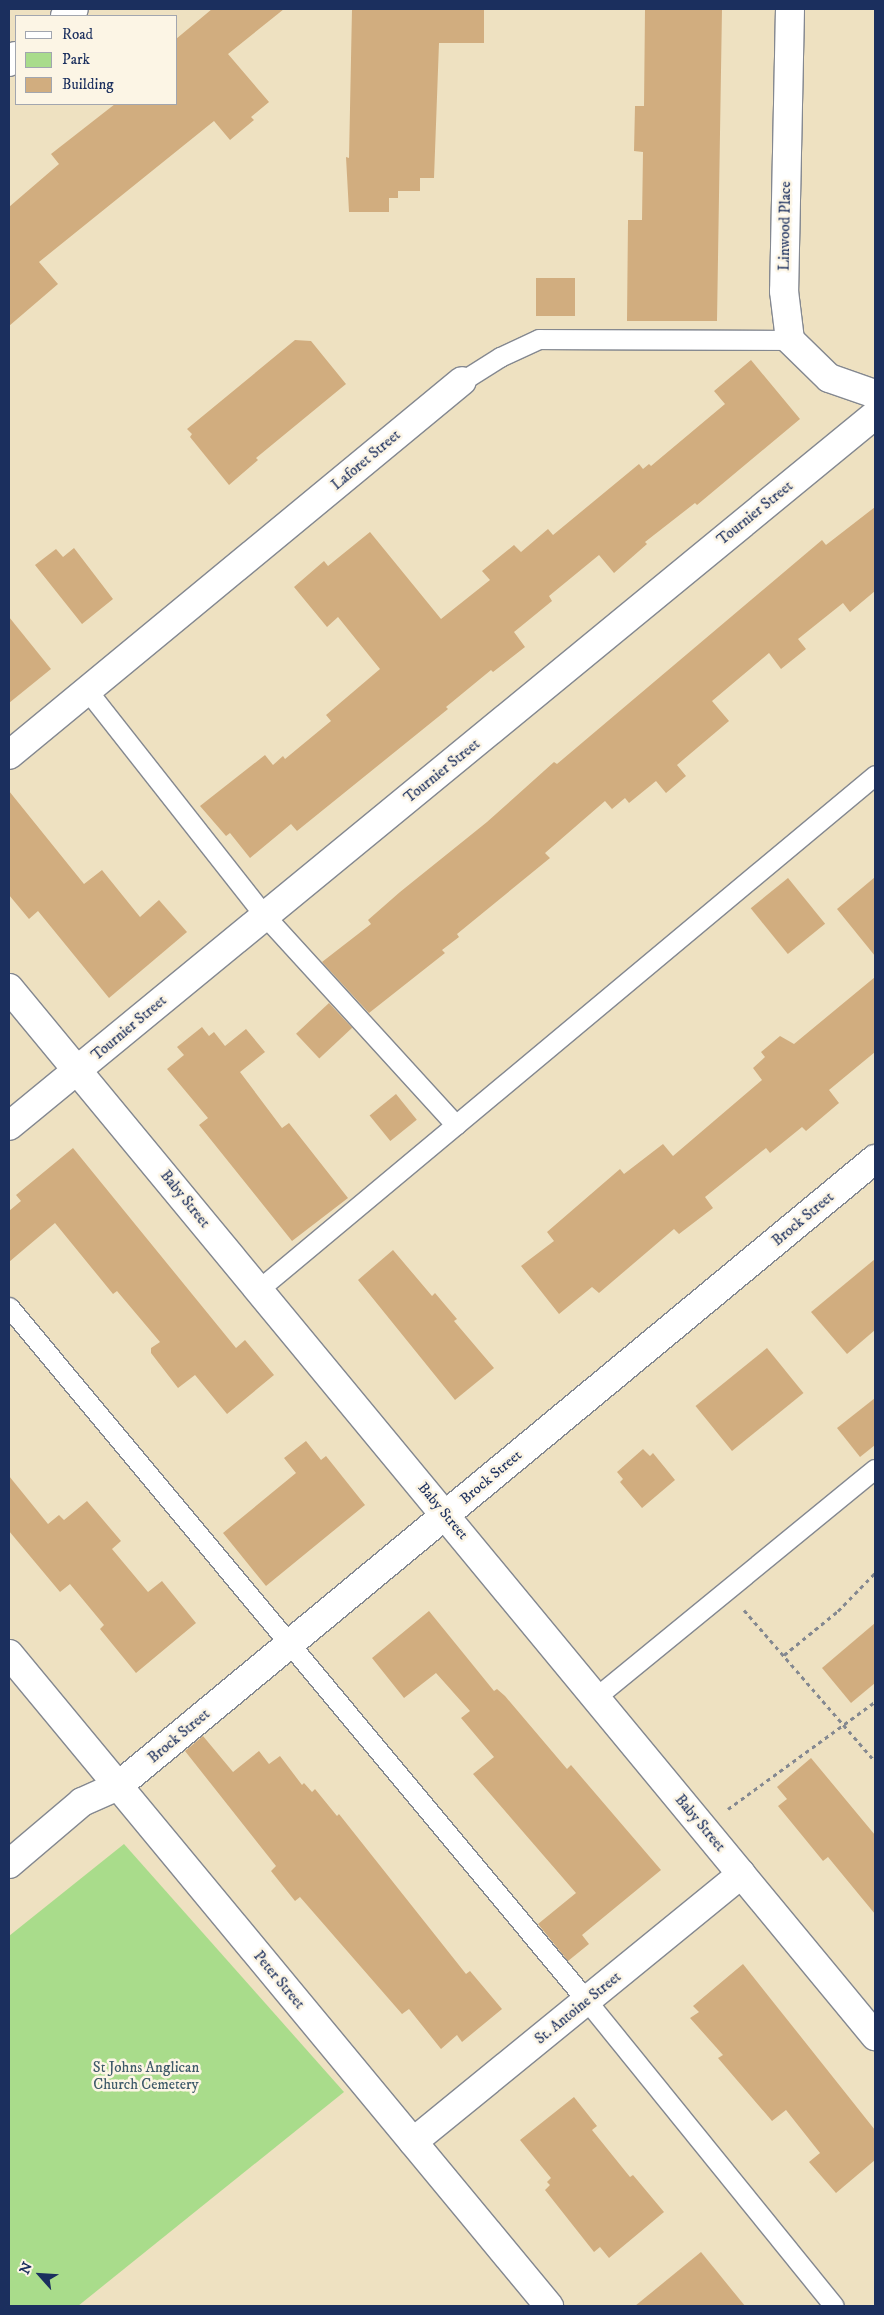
<!DOCTYPE html>
<style>
body{margin:0}
#map{position:relative;width:884px;height:2315px;overflow:hidden;background:#eee1c1;font-family:"IM FELL DW Pica",serif}
div>[style]{position:absolute}
.green>*{inset:0;background:#a9dc8b}
.building>*{inset:0;background:#d1ad7f;transform-origin:0 0}
.path>*{height:3px;margin-top:-1.5px;transform-origin:0;background:repeating-linear-gradient(90deg,#848890 0 4px,transparent 0 8px)}
.roads{filter:drop-shadow(1px 0 #848890) drop-shadow(-1px 0 #848890) drop-shadow(0 1px #848890) drop-shadow(0 -1px #848890)}
.service>*{height:19px;margin:-9.5px;padding:0 9.5px;transform-origin:9.5px;border-radius:9.5px;background:#fff}
.minor>*{height:28px;margin:-14px;padding:0 14px;transform-origin:14px;border-radius:14px;background:#fff}
span{translate:-50% -50%;white-space:nowrap;text-align:center;line-height:1.15;-webkit-text-stroke:5px #fcf5e5;paint-order:stroke}
.street-label{font-size:15px;color:#1b2f5e}
.park-label{font-size:15px;color:#3e5a69}
.frame{position:absolute;inset:0;border:10px solid #1b2f5e;pointer-events:none}
.legend{position:absolute;left:15px;top:15px;width:162px;height:90px;box-sizing:border-box;background:#fcf5e5;border:1px solid #a2a6af;margin:0;padding:6px 9px;list-style:none;font-size:15px;color:#1b2f5e}
.legend li{display:flex;align-items:center;gap:10px;height:25px}
.legend b{width:25px;border:1px solid #a2a6af}
.north{position:absolute;left:15px;top:2250px;width:50px;height:50px;-webkit-text-stroke:4px #fcf5e5;paint-order:stroke;rotate:296deg;font-size:14px;font-weight:700;line-height:20px;text-align:center;color:#1b2f5e}
.north::after{content:'';display:block;margin:auto;width:18px;height:22px;background:#1b2f5e;clip-path:polygon(50% 0,100% 100%,50% 72%,0 100%)}
</style>
<div id="map">
<div class="green">
<div style="clip-path:polygon(124px 1844px,344px 2092px,78px 2306px,9px 2306px,9px 1936px)"></div>
</div>
<div class="building">
<div style="clip-path:polygon(212px 9px,284px 9px,228px 54px,269px 102px,251px 117px,254px 120px,230px 140px,214px 121px,39px 262px,58px 284px,9px 326px,9px 207px,59px 164px,51px 154px,115px 104px,176px 104px,176px 39px)"></div>
<div style="clip-path:polygon(352px 9px,484px 9px,484px 43px,439px 43px,434px 178px,420px 178px,420px 191px,398px 191px,398px 198px,389px 198px,389px 212px,349px 212px,346px 157px,349px 158px)"></div>
<div style="clip-path:polygon(645px 9px,722px 9px,717px 321px,627px 321px,628px 220px,642px 220px,643px 152px,634px 151px,635px 106px,644px 106px)"></div>
<div style="left:536px;top:278px;width:39px;height:38px"></div>
<div style="clip-path:polygon(295px 340px,311px 341px,346px 384px,256px 458px,258px 460px,229px 485px,190px 437px,192px 434px,187px 429px)"></div>
<div style="clip-path:polygon(751px 360px,800px 419px,697px 505px,695px 503px,645px 542px,647px 544px,614px 573px,599px 555px,549px 596px,552px 601px,514px 632px,525px 647px,493px 672px,491px 670px,446px 707px,448px 709px,297px 831px,291px 824px,250px 858px,230px 833px,226px 836px,200px 806px,265px 755px,273px 765px,283px 756px,285px 759px,331px 721px,326px 715px,380px 669px,338px 617px,327px 627px,294px 587px,324px 561px,328px 566px,370px 532px,441px 619px,490px 580px,482px 571px,514px 545px,521px 552px,548px 529px,553px 535px,639px 464px,643px 469px,649px 464px,651px 466px,725px 404px,714px 391px)"></div>
<div style="clip-path:polygon(875px 507px,875px 591px,850px 612px,843px 603px,798px 639px,806px 649px,781px 669px,769px 653px,712px 701px,729px 721px,677px 765px,686px 776px,666px 793px,656px 781px,629px 803px,625px 798px,612px 809px,605px 801px,545px 853px,550px 858px,457px 934px,459px 937px,442px 950px,445px 953px,369px 1013px,322px 962px,371px 924px,368px 920px,400px 892px,487px 822px,554px 762px,557px 764px,822px 540px,826px 545px)"></div>
<div style="clip-path:polygon(74px 548px,113px 599px,82px 624px,35px 565px,56px 549px,63px 557px)"></div>
<div style="clip-path:polygon(9px 617px,51px 669px,9px 703px)"></div>
<div style="clip-path:polygon(9px 791px,84px 884px,102px 870px,140px 917px,159px 900px,187px 932px,109px 998px,38px 911px,29px 919px,9px 895px)"></div>
<div style="clip-path:polygon(875px 877px,875px 956px,837px 909px)"></div>
<div style="left:788px;top:878px;width:59px;height:48px;rotate:51deg"></div>
<div style="clip-path:polygon(875px 977px,875px 1052px,829px 1090px,839px 1103px,806px 1131px,802px 1127px,770px 1153px,766px 1148px,705px 1197px,713px 1208px,679px 1234px,674px 1229px,599px 1293px,592px 1287px,559px 1314px,521px 1266px,554px 1241px,547px 1232px,620px 1169px,624px 1174px,663px 1144px,673px 1156px,762px 1080px,753px 1068px,765px 1057px,761px 1052px,780px 1036px,794px 1044px)"></div>
<div style="left:329px;top:1003px;width:34px;height:45px;rotate:47deg"></div>
<div style="clip-path:polygon(202px 1027px,209px 1036px,214px 1032px,225px 1046px,246px 1029px,265px 1052px,240px 1072px,282px 1128px,289px 1123px,348px 1198px,292px 1241px,199px 1125px,208px 1118px,167px 1069px,184px 1055px,177px 1047px)"></div>
<div style="left:396px;top:1094px;width:33px;height:34px;rotate:51deg"></div>
<div style="clip-path:polygon(73px 1148px,236px 1348px,245px 1340px,274px 1375px,227px 1414px,195px 1375px,178px 1388px,151px 1353px,151px 1348px,160px 1342px,117px 1291px,113px 1294px,55px 1223px,9px 1262px,9px 1211px,21px 1201px,16px 1195px)"></div>
<div style="clip-path:polygon(393px 1250px,432px 1296px,435px 1293px,457px 1319px,454px 1321px,494px 1368px,455px 1400px,358px 1280px)"></div>
<div style="clip-path:polygon(875px 1259px,875px 1330px,847px 1354px,811px 1312px)"></div>
<div style="left:767px;top:1348px;width:58px;height:92px;rotate:51deg"></div>
<div style="clip-path:polygon(875px 1398px,875px 1445px,860px 1457px,837px 1428px)"></div>
<div style="clip-path:polygon(306px 1441px,321px 1460px,326px 1456px,365px 1505px,266px 1586px,223px 1533px,296px 1473px,284px 1458px)"></div>
<div style="clip-path:polygon(643px 1449px,650px 1456px,653px 1453px,675px 1480px,642px 1508px,620px 1482px,623px 1479px,617px 1472px)"></div>
<div style="clip-path:polygon(9px 1476px,48px 1524px,59px 1515px,64px 1520px,87px 1501px,121px 1541px,112px 1549px,148px 1592px,162px 1581px,196px 1623px,136px 1673px,100px 1629px,104px 1625px,70px 1584px,60px 1592px,9px 1531px)"></div>
<div style="clip-path:polygon(429px 1611px,494px 1691px,497px 1689px,505px 1696px,567px 1769px,571px 1765px,661px 1870px,582px 1935px,589px 1944px,568px 1961px,538px 1924px,576px 1893px,473px 1774px,494px 1757px,461px 1718px,470px 1711px,436px 1673px,404px 1698px,372px 1658px)"></div>
<div style="clip-path:polygon(875px 1623px,875px 1683px,851px 1703px,822px 1668px)"></div>
<div style="clip-path:polygon(203px 1736px,233px 1772px,259px 1751px,269px 1764px,280px 1756px,302px 1785px,304px 1783px,312px 1792px,315px 1789px,337px 1816px,339px 1814px,466px 1974px,470px 1971px,502px 2009px,462px 2042px,457px 2035px,441px 2049px,409px 2009px,402px 2014px,300px 1897px,295px 1901px,271px 1871px,276px 1866px,185px 1751px)"></div>
<div style="clip-path:polygon(811px 1758px,875px 1835px,875px 1914px,828px 1857px,823px 1861px,778px 1806px,787px 1799px,777px 1787px)"></div>
<div style="clip-path:polygon(743px 1964px,875px 2130px,875px 2160px,836px 2193px,809px 2162px,820px 2153px,786px 2110px,772px 2121px,718px 2058px,723px 2055px,690px 2018px,699px 2012px,693px 2006px)"></div>
<div style="clip-path:polygon(574px 2097px,597px 2126px,592px 2130px,630px 2177px,633px 2175px,664px 2212px,609px 2258px,600px 2247px,594px 2252px,545px 2190px,550px 2185px,547px 2182px,551px 2178px,520px 2140px)"></div>
<div style="clip-path:polygon(701px 2252px,745px 2306px,635px 2306px)"></div>
</div>
<div class="path">
<div style="left:744px;top:1610px;width:200px;rotate:49.1deg"></div>
<div style="left:784px;top:1655px;width:70px;rotate:-39.2deg"></div>
<div style="left:838px;top:1611px;width:53px;rotate:-45.8deg"></div>
<div style="left:728px;top:1809px;width:182px;rotate:-36.1deg"></div>
</div>
<div class="roads">
<div class="service">
<div style="left:462px;top:381px;width:45px;rotate:-32.3deg"></div>
<div style="left:500px;top:357px;width:43px;rotate:-24.8deg"></div>
<div style="left:539px;top:339px;width:251px;rotate:0.2deg"></div>
<div style="left:87px;top:690px;width:288px;rotate:51.8deg"></div>
<div style="left:265px;top:916px;width:283px;rotate:47.6deg"></div>
<div style="left:259px;top:1289px;width:802px;rotate:-39.84deg"></div>
<div style="left:9px;top:1307px;width:903px;rotate:50.21deg"></div>
<div style="left:587px;top:2001px;width:392px;rotate:51deg"></div>
<div style="left:596px;top:1697px;width:360px;rotate:-39.3deg"></div>
</div>
<div class="minor">
<div style="left:790px;top:9px;width:282px;rotate:91.2deg"></div>
<div style="left:784px;top:291px;width:49px;rotate:83deg"></div>
<div style="left:790px;top:340px;width:54px;rotate:44.3deg"></div>
<div style="left:829px;top:378px;width:49px;rotate:19.2deg"></div>
<div style="left:65px;top:16px;width:11px;rotate:-38deg"></div>
<div style="left:9px;top:62px;width:9px;rotate:-41deg"></div>
<div style="left:9px;top:755px;width:587px;rotate:-39.54deg"></div>
<div style="left:9px;top:988px;width:1360px;rotate:50.43deg"></div>
<div style="left:9px;top:1126px;width:1120px;rotate:-39.39deg"></div>
<div style="left:9px;top:1654px;width:847px;rotate:50.37deg"></div>
<div style="left:9px;top:1864px;width:96px;rotate:-40.3deg"></div>
<div style="left:82px;top:1802px;width:39px;rotate:-24deg"></div>
<div style="left:118px;top:1786px;width:983px;rotate:-39.63deg"></div>
<div style="left:413px;top:2142px;width:424px;rotate:-39.2deg"></div>
</div>
</div>
<div class="street-label">
<span style="left:785px;top:226px;rotate:-89deg">Linwood Place</span>
<span style="left:366px;top:460px;rotate:-40deg">Laforet Street</span>
<span style="left:755px;top:513px;rotate:-39deg">Tournier Street</span>
<span style="left:442px;top:771px;rotate:-39deg">Tournier Street</span>
<span style="left:129px;top:1028px;rotate:-40deg">Tournier Street</span>
<span style="left:185px;top:1199px;rotate:51deg">Baby Street</span>
<span style="left:803px;top:1219px;rotate:-40deg">Brock Street</span>
<span style="left:491px;top:1477px;rotate:-40deg">Brock Street</span>
<span style="left:443px;top:1511px;rotate:50deg">Baby Street</span>
<span style="left:179px;top:1736px;rotate:-40deg">Brock Street</span>
<span style="left:700px;top:1823px;rotate:50deg">Baby Street</span>
<span style="left:279px;top:1980px;rotate:50deg">Peter Street</span>
<span style="left:578px;top:2008px;rotate:-39deg">St. Antoine Street</span>
</div>
<div class="park-label">
<span style="left:146px;top:2076px">St Johns Anglican<br>Church Cemetery</span>
</div>
<div class="frame"></div>
<ul class="legend">
<li><b style="height:6px;background:#fff"></b>Road</li>
<li><b style="height:14px;background:#a9dc8b"></b>Park</li>
<li><b style="height:14px;background:#d1ad7f"></b>Building</li>
</ul>
<div class="north">N</div>
</div>
